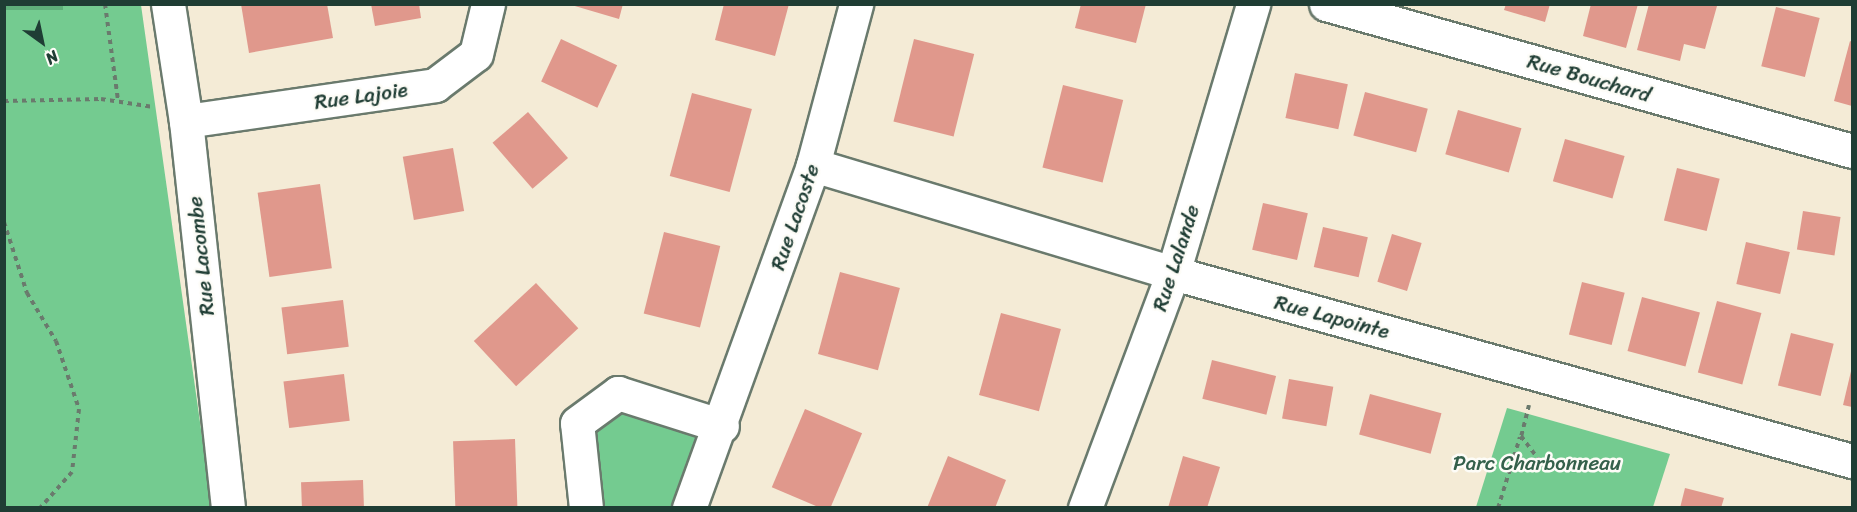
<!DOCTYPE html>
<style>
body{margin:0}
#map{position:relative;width:1857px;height:512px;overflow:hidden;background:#f4ebd6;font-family:Sriracha,sans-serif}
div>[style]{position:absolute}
.green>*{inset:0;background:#74cb90}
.forest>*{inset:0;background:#5faf7a;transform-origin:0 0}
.building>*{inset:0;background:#e0988c;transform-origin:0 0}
.path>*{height:4px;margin-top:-2px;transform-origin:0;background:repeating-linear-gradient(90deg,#6a7a6d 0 4.5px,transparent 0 9px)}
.roads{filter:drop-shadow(2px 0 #6a7a6d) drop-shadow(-2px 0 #6a7a6d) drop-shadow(0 2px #6a7a6d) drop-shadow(0 -2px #6a7a6d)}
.minor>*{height:33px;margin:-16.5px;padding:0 16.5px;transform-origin:16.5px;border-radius:16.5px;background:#fff}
span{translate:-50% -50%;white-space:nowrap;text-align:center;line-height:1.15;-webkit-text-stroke:5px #fdfcf7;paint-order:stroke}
.street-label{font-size:21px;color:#1f3d34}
.park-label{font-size:21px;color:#34604b}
.frame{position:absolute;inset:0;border:6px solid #1f3d34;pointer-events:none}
.north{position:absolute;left:12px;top:12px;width:60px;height:60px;-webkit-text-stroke:4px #fdfcf7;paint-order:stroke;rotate:147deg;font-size:16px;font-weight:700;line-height:24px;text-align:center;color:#1f3d34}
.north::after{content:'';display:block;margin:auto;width:21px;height:27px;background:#1f3d34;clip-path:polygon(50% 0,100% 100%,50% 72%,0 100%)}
</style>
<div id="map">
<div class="green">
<div style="clip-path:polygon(63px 4px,141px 5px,212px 507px,5px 507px,4px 10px,63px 10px)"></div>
<div style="clip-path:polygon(618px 393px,722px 426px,689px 507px,586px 508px,577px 423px)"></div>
<div style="clip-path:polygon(1507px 408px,1670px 454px,1653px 507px,1476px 507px)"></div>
</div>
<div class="forest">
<div style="left:63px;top:5px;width:5px;height:58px;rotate:90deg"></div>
</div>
<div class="building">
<div style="clip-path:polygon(241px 4px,327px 4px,333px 38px,249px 53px)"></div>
<div style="clip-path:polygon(371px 4px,419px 4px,421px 18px,375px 26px)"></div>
<div style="clip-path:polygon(568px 4px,623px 4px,619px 19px)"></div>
<div style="clip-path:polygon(724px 4px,789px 4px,775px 56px,715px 40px)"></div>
<div style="clip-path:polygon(1081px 4px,1146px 4px,1136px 43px,1075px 28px)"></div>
<div style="clip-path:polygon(1506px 4px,1550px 4px,1545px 22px,1504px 10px)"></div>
<div style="clip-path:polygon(1591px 4px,1638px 4px,1626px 48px,1583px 36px)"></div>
<div style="clip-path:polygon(1649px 4px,1717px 6px,1705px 49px,1684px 44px,1680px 61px,1637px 50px)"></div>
<div style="left:1776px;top:7px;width:45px;height:61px;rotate:14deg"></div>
<div style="left:561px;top:39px;width:62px;height:47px;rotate:25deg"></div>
<div style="left:914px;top:39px;width:62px;height:85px;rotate:14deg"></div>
<div style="clip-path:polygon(1850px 41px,1852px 42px,1852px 106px,1834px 101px)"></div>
<div style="left:1295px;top:73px;width:54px;height:46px;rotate:12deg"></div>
<div style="left:1063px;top:85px;width:62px;height:85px;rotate:14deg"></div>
<div style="left:1365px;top:92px;width:65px;height:45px;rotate:15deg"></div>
<div style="left:692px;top:93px;width:62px;height:86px;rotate:15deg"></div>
<div style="left:1458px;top:110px;width:66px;height:46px;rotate:16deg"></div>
<div style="left:528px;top:112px;width:61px;height:47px;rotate:49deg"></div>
<div style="left:1565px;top:139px;width:62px;height:44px;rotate:16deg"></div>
<div style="left:453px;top:148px;width:64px;height:51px;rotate:80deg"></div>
<div style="left:1677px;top:168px;width:44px;height:54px;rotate:14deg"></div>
<div style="left:320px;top:184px;width:85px;height:63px;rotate:82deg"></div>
<div style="left:1263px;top:203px;width:46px;height:48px;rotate:13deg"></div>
<div style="left:1803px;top:211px;width:38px;height:39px;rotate:9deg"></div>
<div style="left:1323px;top:227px;width:46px;height:41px;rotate:13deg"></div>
<div style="left:664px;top:232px;width:58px;height:84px;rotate:14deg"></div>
<div style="left:1392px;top:234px;width:31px;height:50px;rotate:17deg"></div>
<div style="left:1746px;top:242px;width:45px;height:43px;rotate:13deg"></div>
<div style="left:840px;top:272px;width:62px;height:85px;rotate:15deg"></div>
<div style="left:1582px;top:282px;width:44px;height:54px;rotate:14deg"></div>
<div style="left:536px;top:283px;width:62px;height:85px;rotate:47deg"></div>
<div style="left:1642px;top:297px;width:60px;height:56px;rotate:15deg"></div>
<div style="left:343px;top:300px;width:47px;height:62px;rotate:83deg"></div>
<div style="left:1717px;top:301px;width:46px;height:74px;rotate:15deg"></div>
<div style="left:1001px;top:313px;width:62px;height:85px;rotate:15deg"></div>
<div style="left:1791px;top:333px;width:44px;height:54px;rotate:14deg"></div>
<div style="left:1212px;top:360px;width:66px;height:40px;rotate:14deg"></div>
<div style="clip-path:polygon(1852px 367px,1852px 407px,1843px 405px)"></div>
<div style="left:344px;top:374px;width:47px;height:61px;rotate:83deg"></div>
<div style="left:1289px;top:379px;width:45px;height:40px;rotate:10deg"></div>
<div style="left:1370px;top:394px;width:74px;height:42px;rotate:15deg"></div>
<div style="left:805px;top:409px;width:62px;height:85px;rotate:23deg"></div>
<div style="left:515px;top:439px;width:69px;height:62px;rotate:88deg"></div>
<div style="clip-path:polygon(948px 456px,1006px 480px,995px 508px,927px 508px)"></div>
<div style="clip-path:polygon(1183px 456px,1220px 467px,1207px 508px,1168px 508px)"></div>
<div style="left:363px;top:480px;width:28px;height:62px;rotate:88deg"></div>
<div style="clip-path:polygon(1685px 488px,1724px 498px,1721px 508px,1680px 508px)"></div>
</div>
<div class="path">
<div style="left:105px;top:4px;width:97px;rotate:82.3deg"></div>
<div style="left:4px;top:101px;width:97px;rotate:-1.2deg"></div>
<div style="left:101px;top:99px;width:53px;rotate:8.7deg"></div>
<div style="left:4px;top:165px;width:7px;rotate:90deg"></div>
<div style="left:4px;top:222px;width:75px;rotate:72.1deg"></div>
<div style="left:27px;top:293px;width:56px;rotate:58.9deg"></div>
<div style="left:56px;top:341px;width:72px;rotate:71.3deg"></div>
<div style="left:79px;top:409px;width:63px;rotate:96.3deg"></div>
<div style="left:72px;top:472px;width:48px;rotate:131.6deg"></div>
<div style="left:1529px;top:405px;width:32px;rotate:104deg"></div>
<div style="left:1521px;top:436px;width:39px;rotate:53deg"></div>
<div style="left:1498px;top:508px;width:74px;rotate:-72.8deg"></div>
</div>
<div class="roads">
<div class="minor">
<div style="left:168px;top:4px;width:118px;rotate:81.3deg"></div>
<div style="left:186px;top:121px;width:389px;rotate:83.8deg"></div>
<div style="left:1326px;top:4px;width:546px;rotate:15.61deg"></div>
<div style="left:186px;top:121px;width:252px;rotate:-8.2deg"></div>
<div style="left:435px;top:85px;width:51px;rotate:-37.1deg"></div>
<div style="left:476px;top:54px;width:51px;rotate:-76.5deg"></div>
<div style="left:813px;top:165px;width:376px;rotate:16.7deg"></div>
<div style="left:1173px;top:273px;width:705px;rotate:15.48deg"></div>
<div style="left:586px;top:508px;width:85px;rotate:-96deg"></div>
<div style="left:577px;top:423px;width:51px;rotate:-36.2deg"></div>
<div style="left:618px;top:393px;width:109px;rotate:17.6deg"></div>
<div style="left:689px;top:508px;width:365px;rotate:-70.1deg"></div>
<div style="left:813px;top:165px;width:167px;rotate:-75deg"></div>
<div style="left:1085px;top:508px;width:251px;rotate:-69.5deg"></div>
<div style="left:1173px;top:273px;width:281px;rotate:-73.4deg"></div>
</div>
</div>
<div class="street-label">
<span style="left:1589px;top:78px;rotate:16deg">Rue Bouchard</span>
<span style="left:361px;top:96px;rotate:-8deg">Rue Lajoie</span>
<span style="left:795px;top:217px;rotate:-71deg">Rue Lacoste</span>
<span style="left:201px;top:256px;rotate:-96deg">Rue Lacombe</span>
<span style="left:1176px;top:258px;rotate:-72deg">Rue Lalande</span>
<span style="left:1332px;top:317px;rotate:15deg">Rue Lapointe</span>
</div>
<div class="park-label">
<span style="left:1537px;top:463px">Parc Charbonneau</span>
</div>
<div class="frame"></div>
<div class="north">N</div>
</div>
